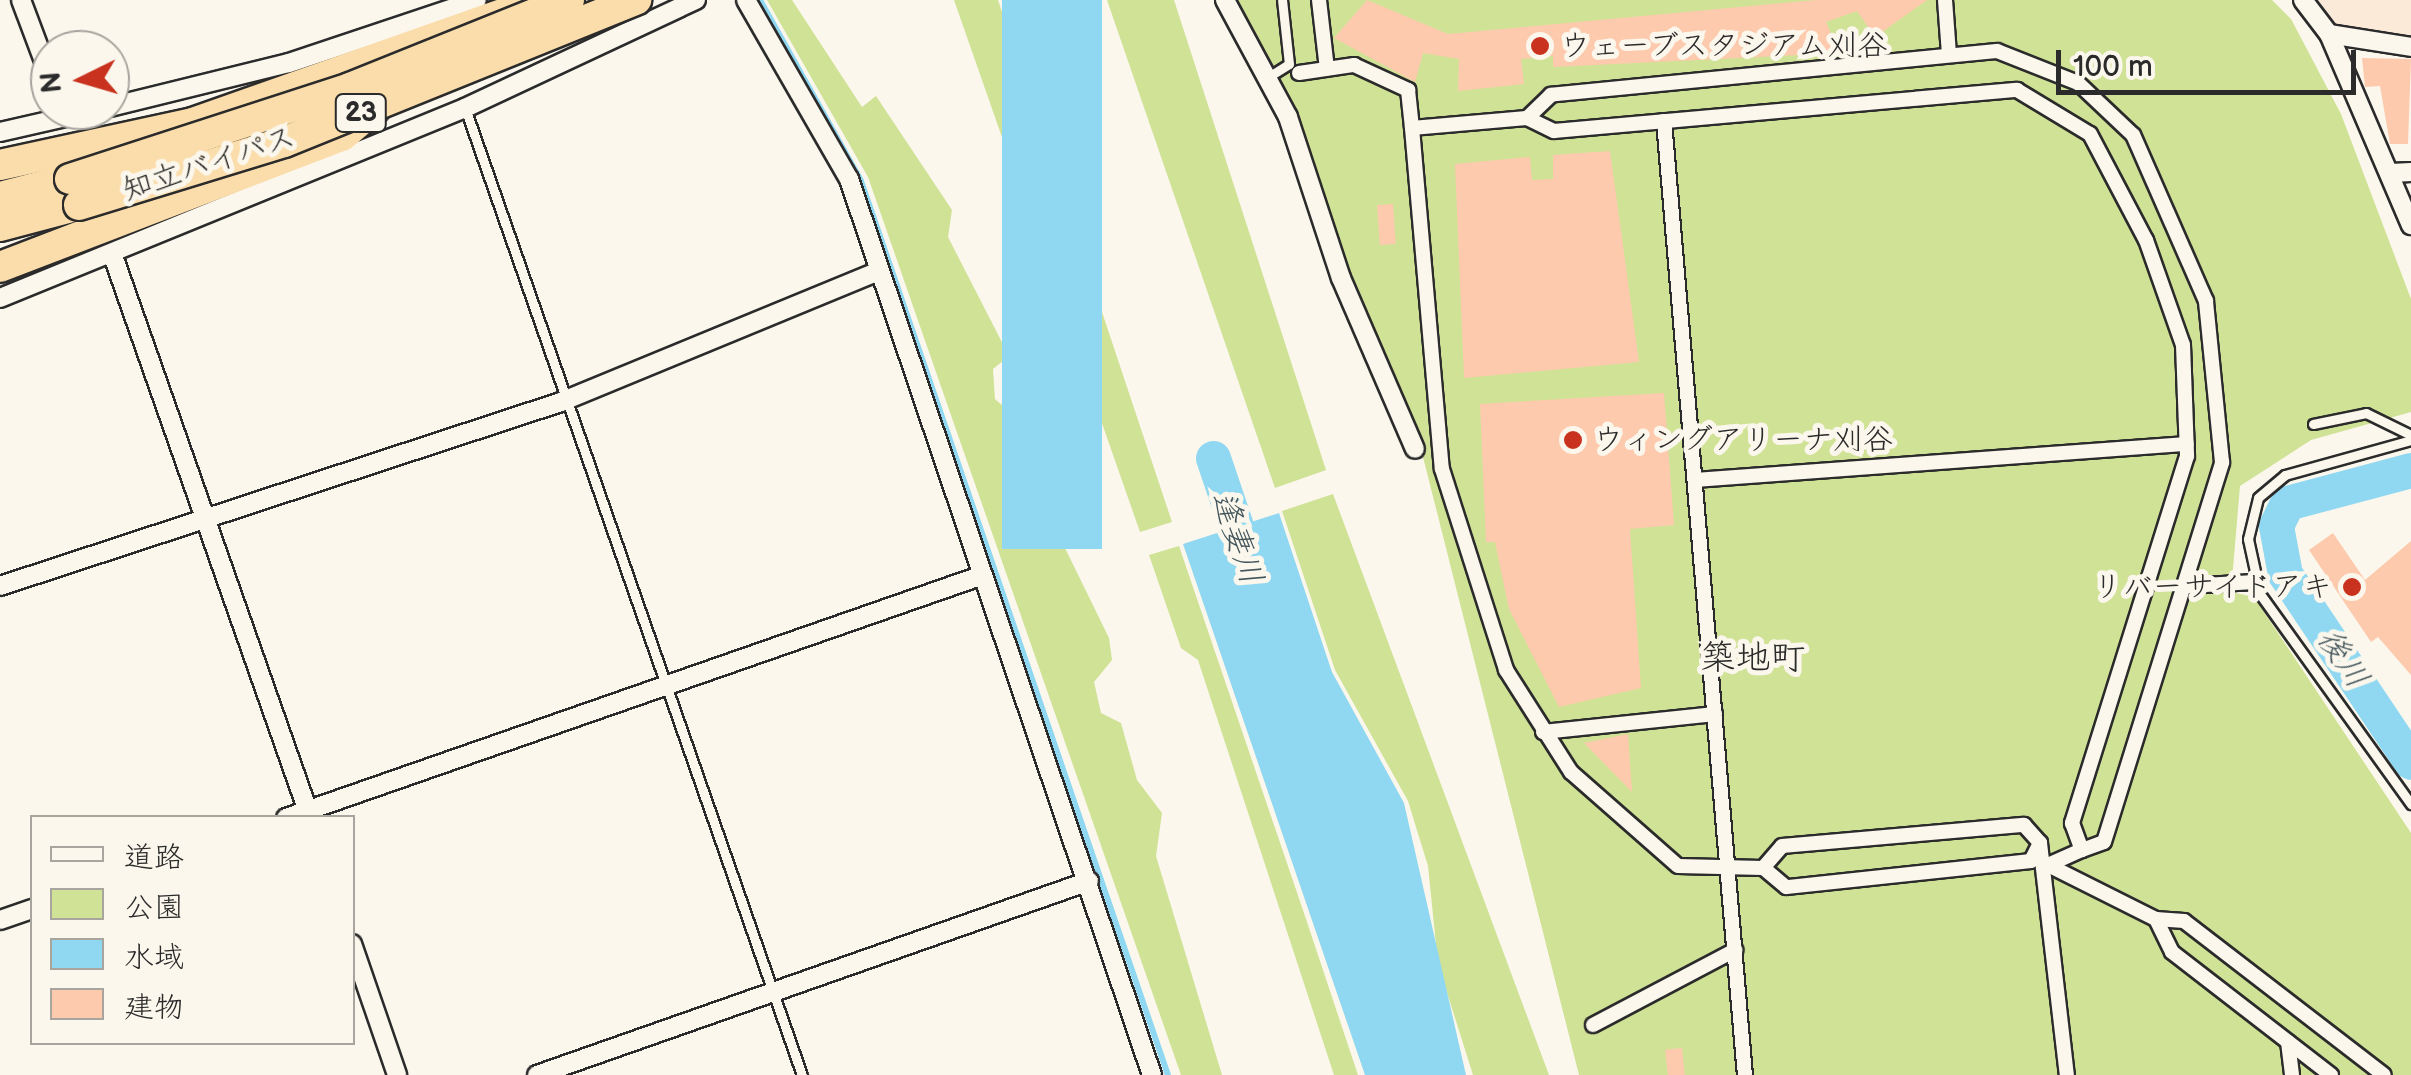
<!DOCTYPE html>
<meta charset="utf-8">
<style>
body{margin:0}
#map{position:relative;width:2411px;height:1075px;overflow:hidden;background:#fbf7ec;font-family:"Balsamiq Sans","Klee One",sans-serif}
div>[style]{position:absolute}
.built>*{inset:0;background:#fcead9}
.green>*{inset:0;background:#cfe296}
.water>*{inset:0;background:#90d8f1;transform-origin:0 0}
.stream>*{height:6px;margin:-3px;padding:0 3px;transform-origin:3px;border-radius:3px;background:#90d8f1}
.river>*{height:35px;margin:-17.5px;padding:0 17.5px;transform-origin:17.5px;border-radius:17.5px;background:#90d8f1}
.building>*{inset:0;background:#fdcaad;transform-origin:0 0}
.roads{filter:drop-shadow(2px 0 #2b2b2b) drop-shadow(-2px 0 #2b2b2b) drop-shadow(0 2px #2b2b2b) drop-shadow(0 -2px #2b2b2b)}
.service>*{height:9px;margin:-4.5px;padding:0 4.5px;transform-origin:4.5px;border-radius:4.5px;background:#fbf7ec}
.pedestrian>*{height:14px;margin:-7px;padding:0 7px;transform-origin:7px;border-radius:7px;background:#fbf7ec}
.minor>*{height:18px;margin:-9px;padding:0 9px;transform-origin:9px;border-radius:9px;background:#fbf7ec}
.trunk>*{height:30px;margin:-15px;padding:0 15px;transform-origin:15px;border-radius:15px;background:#fbddab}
.bridges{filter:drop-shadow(2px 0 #2b2b2b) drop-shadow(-2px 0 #2b2b2b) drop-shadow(0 2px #2b2b2b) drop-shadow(0 -2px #2b2b2b)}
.trunk-bridge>*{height:30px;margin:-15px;padding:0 15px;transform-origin:15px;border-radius:15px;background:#fbddab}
.dots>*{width:28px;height:28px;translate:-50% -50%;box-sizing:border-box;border:5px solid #fbf7ec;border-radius:50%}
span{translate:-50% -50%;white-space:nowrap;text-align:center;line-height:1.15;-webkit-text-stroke:10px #fbf7ec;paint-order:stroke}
.shield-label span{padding:2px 8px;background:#fbf7ec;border:2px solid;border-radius:8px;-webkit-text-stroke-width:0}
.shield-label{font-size:28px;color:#2b2b2b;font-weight:700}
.poi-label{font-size:30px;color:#2b2b2b}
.left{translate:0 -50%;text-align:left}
.right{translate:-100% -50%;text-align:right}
.street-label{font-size:30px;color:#2b2b2b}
.water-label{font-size:32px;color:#44565c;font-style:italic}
.quarter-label{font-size:35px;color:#2b2b2b}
.legend{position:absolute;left:30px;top:815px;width:325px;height:230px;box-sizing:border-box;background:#fbf7ec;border:2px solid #a8a59f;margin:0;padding:12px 18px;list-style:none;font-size:30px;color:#2b2b2b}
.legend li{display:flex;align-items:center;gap:20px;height:50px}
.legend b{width:50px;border:2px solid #a8a59f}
.north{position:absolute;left:30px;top:30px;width:100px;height:100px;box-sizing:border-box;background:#fbf7ec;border:2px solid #a8a59f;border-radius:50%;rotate:265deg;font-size:28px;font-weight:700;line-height:40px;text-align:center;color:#2b2b2b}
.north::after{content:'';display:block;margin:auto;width:35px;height:45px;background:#c8321e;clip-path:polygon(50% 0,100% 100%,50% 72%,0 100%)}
.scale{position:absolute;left:2056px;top:50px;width:300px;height:45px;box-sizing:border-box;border:5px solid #2b2b2b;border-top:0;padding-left:12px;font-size:30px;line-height:35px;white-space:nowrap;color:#2b2b2b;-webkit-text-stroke:8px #fbf7ec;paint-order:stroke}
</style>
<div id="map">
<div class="built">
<div style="clip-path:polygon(2318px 0,2411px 0,2411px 41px,2339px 30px)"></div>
</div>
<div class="green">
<div style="clip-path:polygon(767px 0,792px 0,862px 107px,876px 96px,952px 210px,948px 237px,1009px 356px,993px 369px,995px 399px,1011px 413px,1020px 456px,1109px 638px,1112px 660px,1094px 682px,1101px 713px,1121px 723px,1137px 780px,1162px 813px,1156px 856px,1222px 1075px,1181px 1075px,868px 177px)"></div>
<div style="clip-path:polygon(954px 0,998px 0,1172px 522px,1140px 532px)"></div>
<div style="clip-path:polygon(1107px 0,1174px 0,1326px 470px,1275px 488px)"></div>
<div style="clip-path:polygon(1233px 0,2272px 0,2291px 19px,2341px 114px,2411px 299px,2411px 412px,2311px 440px,2240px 486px,2231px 592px,2254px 597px,2411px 833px,2411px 1075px,1579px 1075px,1421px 449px)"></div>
<div style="clip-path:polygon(1333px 494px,1549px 1075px,1473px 1075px,1438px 964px,1428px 866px,1408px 801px,1335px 670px,1282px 511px)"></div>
<div style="clip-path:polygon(1179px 546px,1306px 919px,1358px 1075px,1334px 1075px,1198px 660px,1181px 648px,1149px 555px)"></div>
</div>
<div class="water">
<div style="left:1002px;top:0;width:100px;height:549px"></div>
<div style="clip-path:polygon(1279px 513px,1332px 672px,1404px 803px,1466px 1075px,1365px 1075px,1183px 544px)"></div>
</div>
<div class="stream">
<div style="left:760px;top:0;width:207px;rotate:60.8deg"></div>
<div style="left:861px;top:181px;width:945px;rotate:71.05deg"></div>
</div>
<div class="river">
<div style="left:1213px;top:458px;width:118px;rotate:71.3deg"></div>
<div style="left:2411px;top:470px;width:128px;rotate:165.1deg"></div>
<div style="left:2287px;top:503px;width:25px;rotate:116deg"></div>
<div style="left:2276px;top:526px;width:49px;rotate:79.4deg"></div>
<div style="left:2285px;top:574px;width:226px;rotate:56.2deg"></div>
</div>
<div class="building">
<div style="clip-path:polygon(1367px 0,1448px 34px,1816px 0,1927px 0,1875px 37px,1857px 11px,1826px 22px,1839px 53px,1553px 67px,1553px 56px,1521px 59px,1524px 84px,1458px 91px,1459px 59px,1423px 53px,1415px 82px,1334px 38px)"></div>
<div style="clip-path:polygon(2362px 58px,2411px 59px,2408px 144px,2390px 144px,2380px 86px,2365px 87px)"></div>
<div style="clip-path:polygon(1610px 151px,1639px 362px,1464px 378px,1455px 164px,1530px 157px,1532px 180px,1553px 179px,1553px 155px)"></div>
<div style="left:1393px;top:204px;width:40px;height:16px;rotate:86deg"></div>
<div style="clip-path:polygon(1664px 393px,1674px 525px,1630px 529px,1641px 688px,1559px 707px,1509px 609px,1495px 542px,1486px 542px,1480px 404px)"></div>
<div style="clip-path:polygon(2333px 533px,2365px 580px,2411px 541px,2411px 675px,2378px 637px,2371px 642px,2309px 550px)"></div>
<div style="clip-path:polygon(1628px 734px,1632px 792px,1584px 743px)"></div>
<div style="left:1682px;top:1048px;width:27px;height:17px;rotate:84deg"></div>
</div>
<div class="roads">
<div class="service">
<div style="left:1265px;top:79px;width:28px;rotate:-32deg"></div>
<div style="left:1289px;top:64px;width:64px;rotate:-96.2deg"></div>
<div style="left:465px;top:108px;width:1024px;rotate:70.79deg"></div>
<div style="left:2313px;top:424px;width:54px;rotate:-11.7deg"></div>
<div style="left:2366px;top:413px;width:50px;rotate:26.1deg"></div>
<div style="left:2411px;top:440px;width:131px;rotate:164.5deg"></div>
<div style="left:2285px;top:475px;width:35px;rotate:140deg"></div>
<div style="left:2258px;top:498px;width:42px;rotate:103.7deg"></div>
<div style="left:2248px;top:539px;width:56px;rotate:77.7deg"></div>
<div style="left:2260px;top:594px;width:259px;rotate:54.3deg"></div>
</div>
<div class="pedestrian">
<div style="left:1319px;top:0;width:69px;rotate:83.4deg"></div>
<div style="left:1945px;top:0;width:55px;rotate:85.8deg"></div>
<div style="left:1299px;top:73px;width:56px;rotate:-8.3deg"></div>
<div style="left:1354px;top:65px;width:60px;rotate:24.8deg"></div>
<div style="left:1408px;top:90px;width:38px;rotate:84deg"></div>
<div style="left:1412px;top:128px;width:115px;rotate:-5deg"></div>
<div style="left:1527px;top:118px;width:30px;rotate:26deg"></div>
<div style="left:1554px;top:131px;width:465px;rotate:-5.1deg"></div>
<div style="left:2017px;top:90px;width:85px;rotate:31.1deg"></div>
<div style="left:2090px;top:134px;width:120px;rotate:62.2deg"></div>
<div style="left:2146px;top:240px;width:111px;rotate:70.6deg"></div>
<div style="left:2183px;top:345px;width:111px;rotate:87.9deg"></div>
<div style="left:2187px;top:456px;width:385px;rotate:107.4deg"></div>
<div style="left:2072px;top:823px;width:29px;rotate:70deg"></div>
<div style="left:2082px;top:850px;width:23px;rotate:-20deg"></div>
<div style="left:2104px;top:842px;width:398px;rotate:-72.7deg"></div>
<div style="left:2222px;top:462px;width:162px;rotate:-95.7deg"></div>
<div style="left:2206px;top:301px;width:181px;rotate:-113.7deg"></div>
<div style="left:2133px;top:135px;width:76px;rotate:-136.6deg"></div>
<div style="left:2078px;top:83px;width:87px;rotate:-158.4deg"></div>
<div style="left:1997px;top:51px;width:448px;rotate:174.4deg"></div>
<div style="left:1551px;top:95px;width:33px;rotate:136deg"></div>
<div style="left:1664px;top:121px;width:957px;rotate:85.15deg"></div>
<div style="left:1412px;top:128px;width:342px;rotate:85deg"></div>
<div style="left:1442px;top:469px;width:211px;rotate:72.3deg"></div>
<div style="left:1506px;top:670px;width:121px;rotate:57.5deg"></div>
<div style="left:1571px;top:772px;width:142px;rotate:41.3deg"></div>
<div style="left:1678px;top:866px;width:85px;rotate:1.3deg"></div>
<div style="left:1695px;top:480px;width:493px;rotate:-4.2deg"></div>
<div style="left:2188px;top:586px;width:67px;rotate:-3.4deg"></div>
<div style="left:1543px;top:732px;width:173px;rotate:-6deg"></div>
<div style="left:2024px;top:825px;width:24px;rotate:48deg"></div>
<div style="left:2040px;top:843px;width:20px;rotate:117deg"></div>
<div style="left:2031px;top:861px;width:246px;rotate:173.9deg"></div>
<div style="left:1786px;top:887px;width:30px;rotate:-140deg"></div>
<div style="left:1763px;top:868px;width:29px;rotate:-49deg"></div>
<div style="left:1782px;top:846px;width:243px;rotate:-5deg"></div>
<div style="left:2040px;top:843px;width:234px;rotate:83.4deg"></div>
<div style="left:2048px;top:865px;width:121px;rotate:26.6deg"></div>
<div style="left:2048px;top:865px;width:37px;rotate:-24deg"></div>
<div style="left:1593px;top:1025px;width:161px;rotate:-27.8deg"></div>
<div style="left:2288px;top:1042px;width:33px;rotate:83deg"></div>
<div style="left:2331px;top:1075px;width:201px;rotate:-142.3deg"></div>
<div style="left:2172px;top:952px;width:37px;rotate:-116deg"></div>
<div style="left:2156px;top:919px;width:28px;rotate:4deg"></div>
<div style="left:2184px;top:921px;width:252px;rotate:37.6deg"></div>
</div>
<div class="minor">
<div style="left:21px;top:0;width:82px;rotate:69.4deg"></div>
<div style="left:746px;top:0;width:207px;rotate:60.1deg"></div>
<div style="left:849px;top:179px;width:946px;rotate:71.32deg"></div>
<div style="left:1225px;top:0;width:133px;rotate:61.7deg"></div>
<div style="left:1288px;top:117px;width:169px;rotate:71.8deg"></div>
<div style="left:1341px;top:278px;width:186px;rotate:66.6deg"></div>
<div style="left:2303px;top:0;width:43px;rotate:52.6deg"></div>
<div style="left:2329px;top:34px;width:208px;rotate:66.8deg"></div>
<div style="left:2329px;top:34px;width:83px;rotate:9deg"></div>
<div style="left:110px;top:107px;width:184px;rotate:-13.8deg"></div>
<div style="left:289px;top:63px;width:198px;rotate:-18.5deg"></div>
<div style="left:0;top:132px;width:99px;rotate:-12.8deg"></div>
<div style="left:2391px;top:173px;width:20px;rotate:-3deg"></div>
<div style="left:112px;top:253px;width:598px;rotate:70.66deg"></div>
<div style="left:0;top:298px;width:502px;rotate:-22.23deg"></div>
<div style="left:465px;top:108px;width:255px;rotate:-25.1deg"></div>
<div style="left:0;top:586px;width:590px;rotate:-18.16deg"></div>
<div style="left:561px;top:402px;width:344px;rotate:-22.4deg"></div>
<div style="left:286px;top:818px;width:738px;rotate:-19.22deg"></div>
<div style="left:0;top:920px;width:34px;rotate:-19deg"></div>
<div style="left:352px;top:944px;width:139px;rotate:71deg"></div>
<div style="left:537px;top:1075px;width:585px;rotate:-19.36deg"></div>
</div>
<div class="trunk">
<div style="left:0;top:165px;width:198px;rotate:-12.3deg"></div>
<div style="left:193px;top:123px;width:371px;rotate:-19.4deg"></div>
<div style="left:0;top:197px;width:72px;rotate:-14.4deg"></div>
<div style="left:0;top:226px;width:82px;rotate:-14.9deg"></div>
<div style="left:0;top:267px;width:366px;rotate:-21deg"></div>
<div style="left:342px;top:136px;width:43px;rotate:-40.3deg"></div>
</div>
</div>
<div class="bridges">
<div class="trunk-bridge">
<div style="left:70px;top:179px;width:294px;rotate:-18deg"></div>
<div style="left:350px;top:88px;width:236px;rotate:-21.9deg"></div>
<div style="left:79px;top:205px;width:214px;rotate:-17.1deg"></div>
<div style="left:284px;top:142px;width:380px;rotate:-22deg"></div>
</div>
</div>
<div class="dots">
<div style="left:1540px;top:46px;background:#c8321e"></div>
<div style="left:1573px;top:440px;background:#c8321e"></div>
<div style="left:2352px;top:587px;background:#c8321e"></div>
</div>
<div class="shield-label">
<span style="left:361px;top:113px">23</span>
</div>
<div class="poi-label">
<span class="left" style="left:1560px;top:46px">ウェーブスタジアム刈谷</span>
<span class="left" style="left:1593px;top:440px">ウィングアリーナ刈谷</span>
<span class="right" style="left:2332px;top:587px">リバーサイドアキ</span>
</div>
<div class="street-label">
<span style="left:209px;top:164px;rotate:-18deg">知立バイパス</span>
</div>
<div class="water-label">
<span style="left:1236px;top:538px;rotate:71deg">逢妻川</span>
<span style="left:2342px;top:659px;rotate:56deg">後川</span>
</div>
<div class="quarter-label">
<span style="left:1753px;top:659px">築地町</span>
</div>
<ul class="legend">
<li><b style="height:12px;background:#fbf7ec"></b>道路</li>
<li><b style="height:28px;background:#cfe296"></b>公園</li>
<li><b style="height:28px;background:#90d8f1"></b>水域</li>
<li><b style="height:28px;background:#fdcaad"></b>建物</li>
</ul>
<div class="north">N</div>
<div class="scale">100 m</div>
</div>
